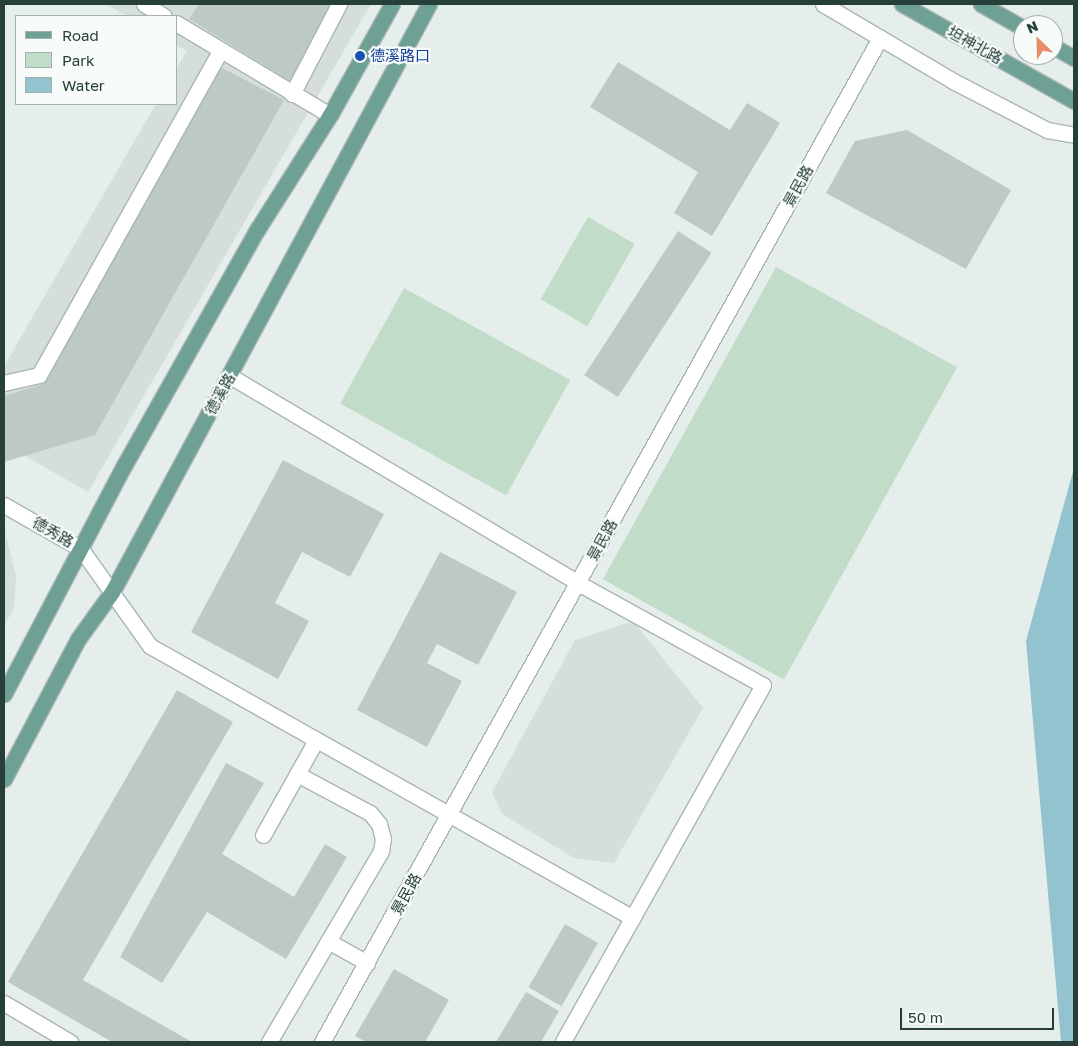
<!DOCTYPE html>
<meta charset="utf-8">
<style>
body{margin:0}
#map{position:relative;width:1078px;height:1046px;overflow:hidden;background:#e6eeeb;font-family:"Golos Text","Noto Sans SC",sans-serif}
div>[style]{position:absolute}
.built>*{inset:0;background:#d5deda}
.green>*{inset:0;background:#c1ddca;transform-origin:0 0}
.water>*{inset:0;background:#93c3ce}
.building>*{inset:0;background:#bcc9c4;transform-origin:0 0}
.roads{filter:drop-shadow(1px 0 #a9b6b2) drop-shadow(-1px 0 #a9b6b2) drop-shadow(0 1px #a9b6b2) drop-shadow(0 -1px #a9b6b2)}
.minor>*{height:15px;margin:-7.5px;padding:0 7.5px;transform-origin:7.5px;border-radius:7.5px;background:#fff}
.major>*{height:15px;margin:-7.5px;padding:0 7.5px;transform-origin:7.5px;border-radius:7.5px;background:#6ea095}
.dots>*{width:14px;height:14px;translate:-50% -50%;box-sizing:border-box;border:2px solid #f7fbf9;border-radius:50%}
span{translate:-50% -50%;white-space:nowrap;text-align:center;line-height:1.15;-webkit-text-stroke:4.5px #f7fbf9;paint-order:stroke}
.street-label{font-size:15px;color:#263f39}
.transit-label{font-size:15px;color:#164399}
.left{translate:0 -50%;text-align:left}
.frame{position:absolute;inset:0;border:5px solid #263f39;pointer-events:none}
.legend{position:absolute;left:15px;top:15px;width:162px;height:90px;box-sizing:border-box;background:#f7fbf9;border:1px solid #a3b0ac;margin:0;padding:6px 9px;list-style:none;font-size:15px;color:#263f39}
.legend li{display:flex;align-items:center;gap:10px;height:25px}
.legend b{width:25px;border:1px solid #a3b0ac}
.north{position:absolute;left:1013px;top:15px;width:50px;height:50px;box-sizing:border-box;background:#f7fbf9;border:1px solid #a3b0ac;border-radius:50%;rotate:336deg;font-size:14px;font-weight:700;line-height:20px;text-align:center;color:#263f39}
.north::after{content:'';display:block;margin:auto;width:18px;height:22px;background:#e88d6a;clip-path:polygon(50% 0,100% 100%,50% 72%,0 100%)}
.scale{position:absolute;left:900px;top:1008px;width:154px;height:22px;box-sizing:border-box;border:2px solid #263f39;border-top:0;padding-left:6px;font-size:15px;line-height:18px;white-space:nowrap;color:#263f39;-webkit-text-stroke:4px #f7fbf9;paint-order:stroke}
</style>
<div id="map">
<div class="built">
<div style="clip-path:polygon(105px 4px,371px 4px,88px 492px,4px 444px,4px 366px,156px 104px,176px 104px,176px 69px,187px 51px,176px 45px,176px 16px,127px 16px)"></div>
<div style="clip-path:polygon(4px 528px,16px 576px,14px 608px,4px 626px)"></div>
<div style="clip-path:polygon(633px 621px,703px 708px,614px 863px,574px 858px,502px 814px,492px 792px,575px 640px)"></div>
</div>
<div class="green">
<div style="left:588px;top:217px;width:54px;height:95px;rotate:30deg"></div>
<div style="left:776px;top:267px;width:207px;height:357px;rotate:29deg"></div>
<div style="left:404px;top:288px;width:190px;height:132px;rotate:29deg"></div>
</div>
<div class="water">
<div style="clip-path:polygon(1074px 468px,1074px 1042px,1061px 1042px,1026px 641px)"></div>
</div>
<div class="building">
<div style="clip-path:polygon(199px 4px,333px 4px,290px 81px,189px 19px)"></div>
<div style="clip-path:polygon(618px 62px,730px 130px,747px 103px,780px 123px,712px 236px,674px 213px,698px 172px,590px 107px)"></div>
<div style="clip-path:polygon(220px 67px,284px 100px,95px 435px,4px 462px,4px 396px,43px 384px)"></div>
<div style="clip-path:polygon(907px 130px,1011px 190px,966px 269px,826px 193px,855px 141px)"></div>
<div style="left:678px;top:231px;width:40px;height:172px;rotate:33deg"></div>
<div style="clip-path:polygon(283px 460px,384px 514px,350px 577px,302px 552px,275px 603px,309px 621px,278px 679px,191px 632px)"></div>
<div style="clip-path:polygon(440px 552px,517px 592px,478px 665px,437px 644px,427px 663px,462px 681px,427px 747px,357px 710px)"></div>
<div style="clip-path:polygon(177px 690px,233px 722px,83px 980px,192px 1042px,112px 1042px,8px 982px)"></div>
<div style="clip-path:polygon(226px 763px,264px 783px,222px 854px,294px 897px,325px 844px,347px 857px,286px 959px,207px 912px,162px 983px,120px 957px)"></div>
<div style="left:565px;top:924px;width:38px;height:73px;rotate:30deg"></div>
<div style="clip-path:polygon(394px 969px,449px 1000px,425px 1042px,366px 1042px,355px 1036px)"></div>
<div style="clip-path:polygon(526px 992px,559px 1011px,541px 1042px,496px 1042px)"></div>
</div>
<div class="roads">
<div class="minor">
<div style="left:144px;top:4px;width:23px;rotate:31deg"></div>
<div style="left:823px;top:4px;width:151px;rotate:30.6deg"></div>
<div style="left:953px;top:81px;width:106px;rotate:27.5deg"></div>
<div style="left:1047px;top:130px;width:27px;rotate:10deg"></div>
<div style="left:176px;top:23px;width:179px;rotate:30.9deg"></div>
<div style="left:292px;top:94px;width:102px;rotate:-62.4deg"></div>
<div style="left:230px;top:376px;width:405px;rotate:30.7deg"></div>
<div style="left:578px;top:583px;width:211px;rotate:28.9deg"></div>
<div style="left:763px;top:685px;width:409px;rotate:119.3deg"></div>
<div style="left:4px;top:383px;width:36px;rotate:-13deg"></div>
<div style="left:39px;top:375px;width:372px;rotate:-60.8deg"></div>
<div style="left:4px;top:505px;width:89px;rotate:29.7deg"></div>
<div style="left:81px;top:549px;width:119px;rotate:54.6deg"></div>
<div style="left:150px;top:646px;width:554px;rotate:29.39deg"></div>
<div style="left:263px;top:835px;width:109px;rotate:-60.8deg"></div>
<div style="left:328px;top:941px;width:45px;rotate:29.4deg"></div>
<div style="left:4px;top:1003px;width:77px;rotate:30.6deg"></div>
<div style="left:269px;top:1042px;width:221px;rotate:-59.6deg"></div>
<div style="left:381px;top:851px;width:12px;rotate:-81deg"></div>
<div style="left:383px;top:839px;width:16px;rotate:-105deg"></div>
<div style="left:379px;top:824px;width:14px;rotate:-129deg"></div>
<div style="left:370px;top:813px;width:83px;rotate:-151.9deg"></div>
<div style="left:322px;top:1042px;width:1149px;rotate:-60.94deg"></div>
</div>
<div class="major">
<div style="left:902px;top:4px;width:197px;rotate:29.4deg"></div>
<div style="left:981px;top:4px;width:48px;rotate:29.7deg"></div>
<div style="left:1053px;top:46px;width:24px;rotate:30deg"></div>
<div style="left:4px;top:694px;width:260px;rotate:-62.3deg"></div>
<div style="left:125px;top:464px;width:269px;rotate:-60.6deg"></div>
<div style="left:257px;top:230px;width:136px;rotate:-57.6deg"></div>
<div style="left:330px;top:115px;width:127px;rotate:-60.8deg"></div>
<div style="left:4px;top:779px;width:158px;rotate:-62.1deg"></div>
<div style="left:78px;top:639px;width:58px;rotate:-54.1deg"></div>
<div style="left:112px;top:592px;width:668px;rotate:-61.67deg"></div>
</div>
</div>
<div class="dots">
<div style="left:360px;top:56px;background:#1a4fb4"></div>
</div>
<div class="street-label">
<span style="left:975px;top:45px;rotate:29deg">坦神北路</span>
<span style="left:798px;top:186px;rotate:-61deg">景民路</span>
<span style="left:220px;top:394px;rotate:-61deg">德溪路</span>
<span style="left:53px;top:532px;rotate:30deg">德秀路</span>
<span style="left:602px;top:540px;rotate:-61deg">景民路</span>
<span style="left:406px;top:894px;rotate:-61deg">景民路</span>
</div>
<div class="transit-label">
<span class="left" style="left:370px;top:56px">德溪路口</span>
</div>
<div class="frame"></div>
<ul class="legend">
<li><b style="height:6px;background:#6ea095"></b>Road</li>
<li><b style="height:14px;background:#c1ddca"></b>Park</li>
<li><b style="height:14px;background:#93c3ce"></b>Water</li>
</ul>
<div class="north">N</div>
<div class="scale">50 m</div>
</div>
